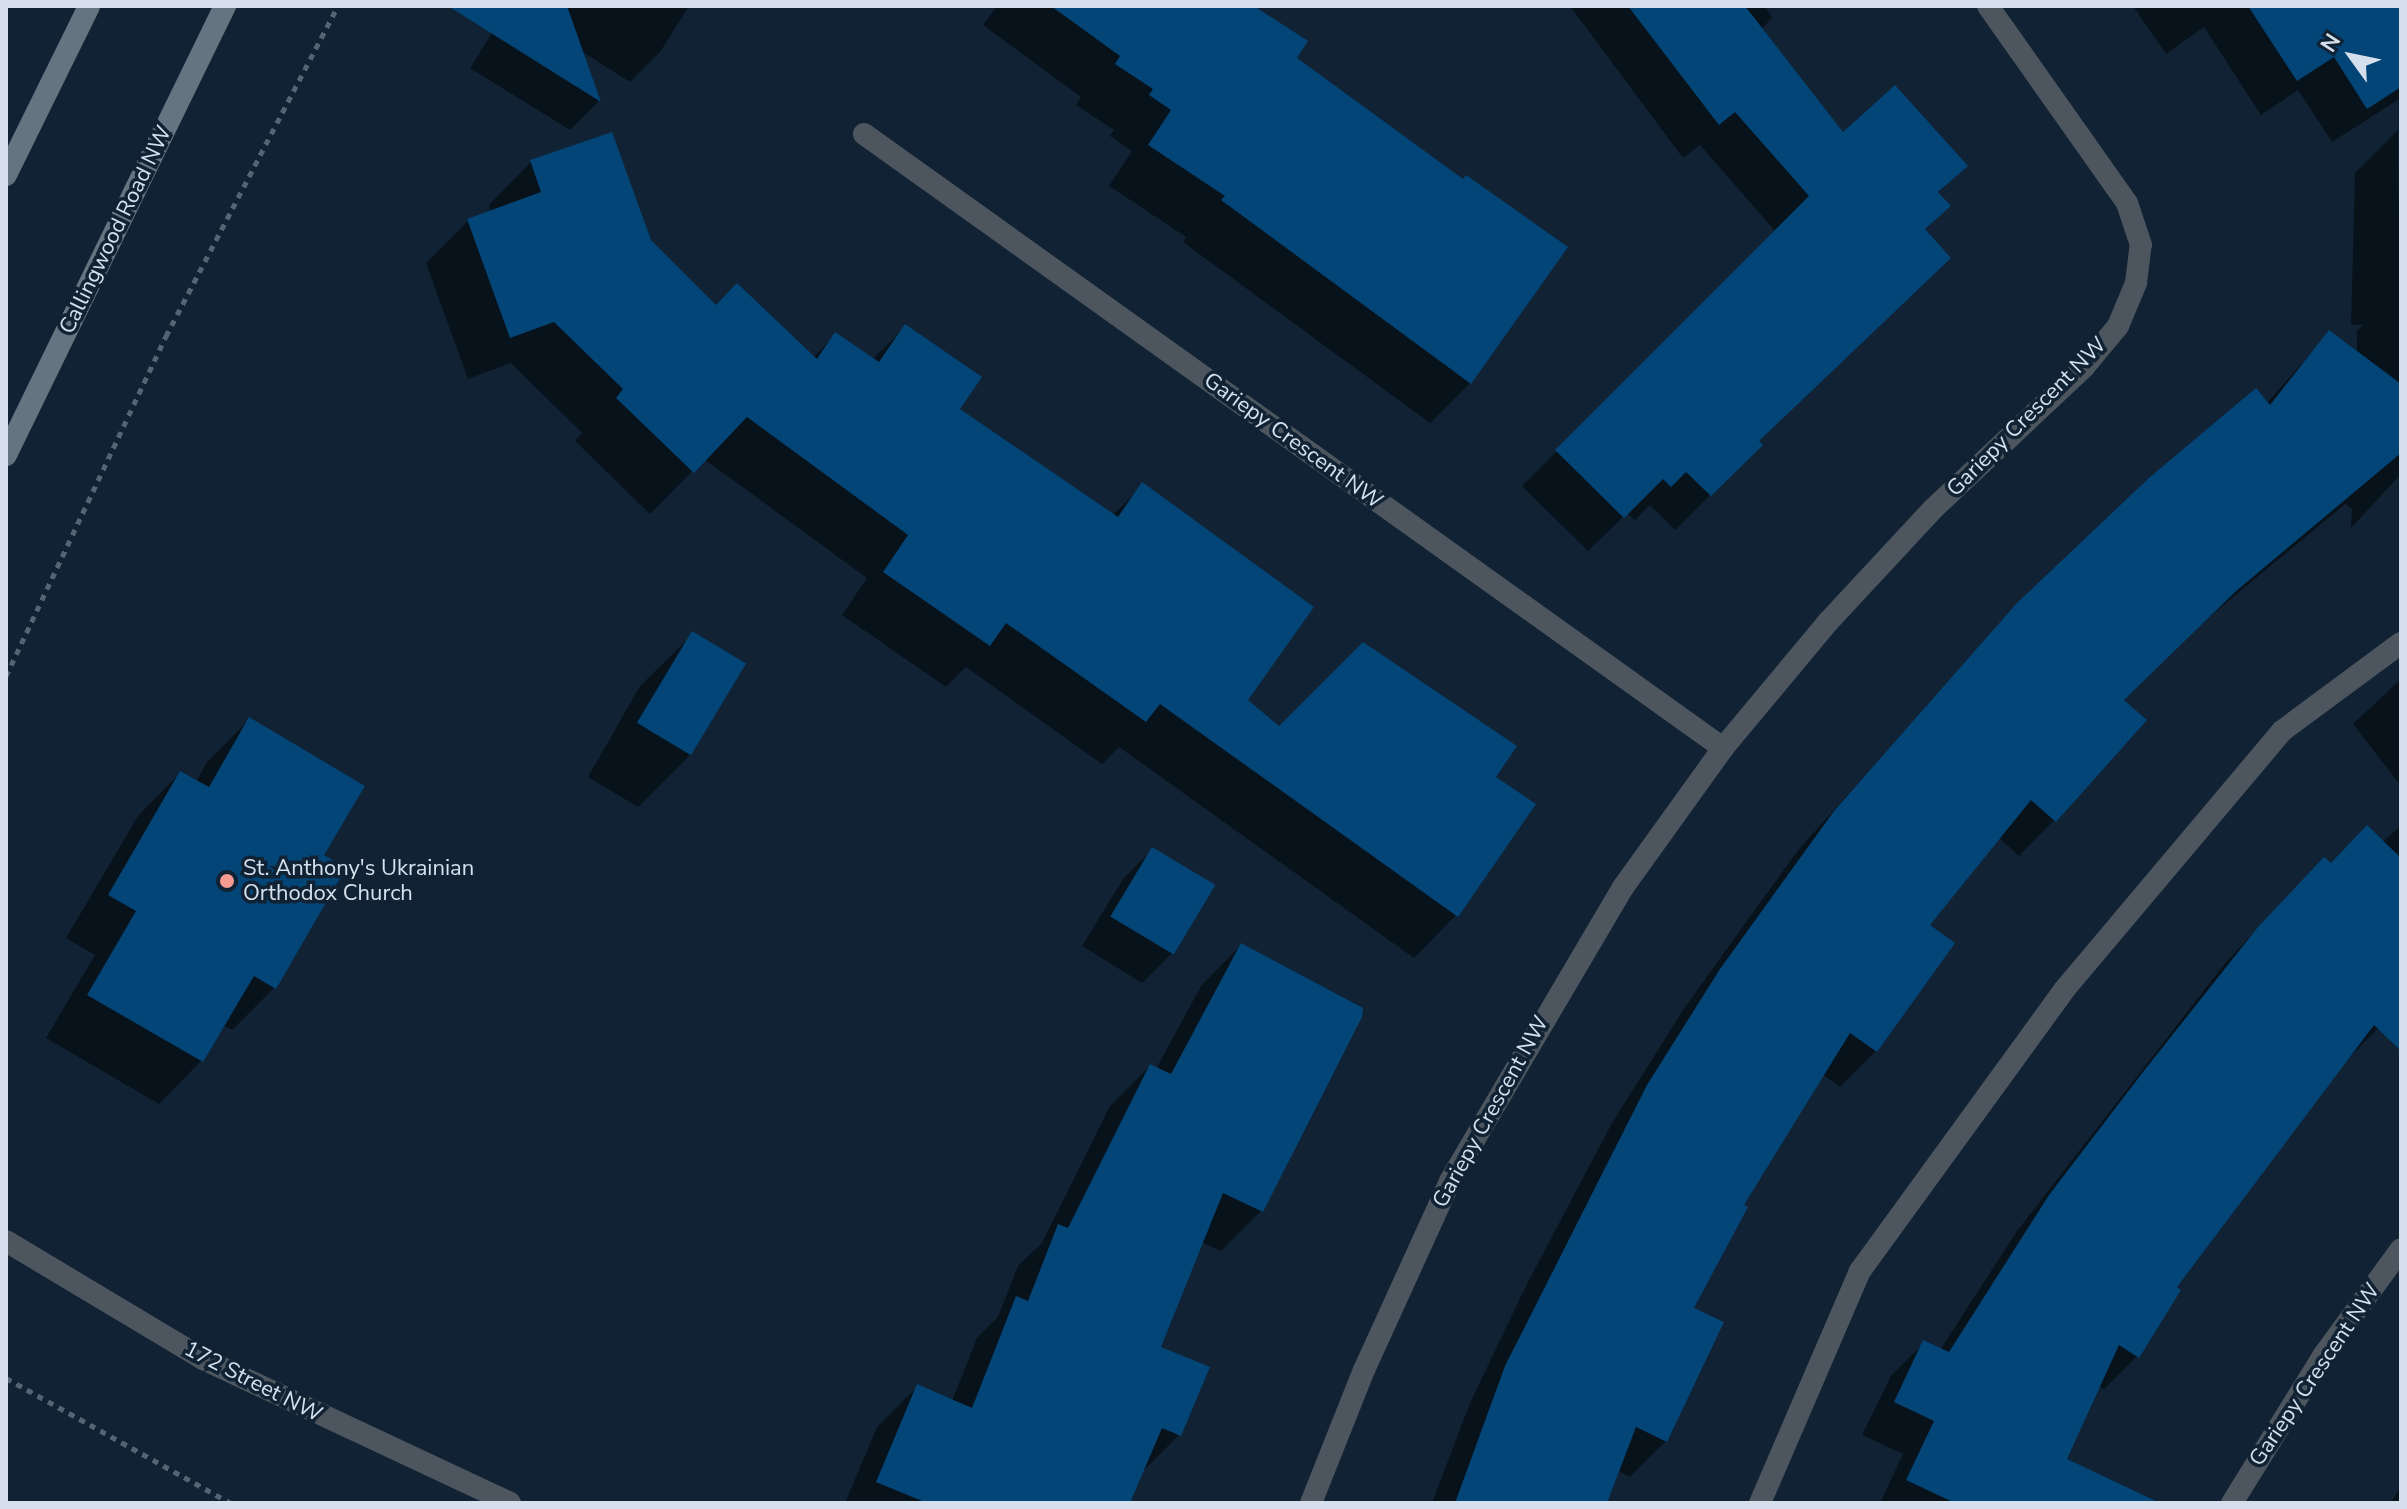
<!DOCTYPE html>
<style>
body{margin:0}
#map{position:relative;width:2407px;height:1509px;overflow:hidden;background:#102233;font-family:"Nunito Sans",sans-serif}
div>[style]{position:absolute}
.shadow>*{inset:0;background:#0007}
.building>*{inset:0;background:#034577;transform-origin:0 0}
.path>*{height:5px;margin-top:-2.5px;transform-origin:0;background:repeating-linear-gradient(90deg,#546473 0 6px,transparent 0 12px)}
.service>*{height:22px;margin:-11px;padding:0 11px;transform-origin:11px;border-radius:11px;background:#4d565f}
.minor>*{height:22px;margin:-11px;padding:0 11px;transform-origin:11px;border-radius:11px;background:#4d565f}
.tertiary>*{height:22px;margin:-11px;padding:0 11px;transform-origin:11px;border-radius:11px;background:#4d565f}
.secondary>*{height:22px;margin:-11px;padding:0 11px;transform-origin:11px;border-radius:11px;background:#667482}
.dots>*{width:22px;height:22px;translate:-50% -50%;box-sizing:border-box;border:4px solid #102233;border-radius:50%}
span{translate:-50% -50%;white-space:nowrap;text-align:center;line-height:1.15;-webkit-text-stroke:7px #102233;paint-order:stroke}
.street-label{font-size:22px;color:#d5e0ec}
.poi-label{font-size:22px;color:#d5e0ec}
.left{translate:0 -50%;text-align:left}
.frame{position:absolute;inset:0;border:8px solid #d5e0ec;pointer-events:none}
.north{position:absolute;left:2311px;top:16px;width:80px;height:80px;-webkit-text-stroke:6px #102233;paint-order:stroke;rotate:303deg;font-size:22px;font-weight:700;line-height:32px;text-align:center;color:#d5e0ec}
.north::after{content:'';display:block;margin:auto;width:28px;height:36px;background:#d5e0ec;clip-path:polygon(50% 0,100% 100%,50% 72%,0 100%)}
</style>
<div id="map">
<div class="shadow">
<div style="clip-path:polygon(509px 6px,689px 6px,660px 52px,630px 82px,581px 51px,599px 101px,570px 130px,470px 68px)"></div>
<div style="clip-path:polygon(997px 6px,1251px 6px,1294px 58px,1470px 383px,1430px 423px,1183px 242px,1186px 237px,1109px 186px,1132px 151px,1110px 136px,1114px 130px,1076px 105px,1081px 97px,983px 25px)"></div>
<div style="clip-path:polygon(1570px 6px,1765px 6px,1772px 18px,1761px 29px,1843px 135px,1965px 166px,1937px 194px,1948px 206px,1924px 230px,1757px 442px,1760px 445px,1675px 530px,1650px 505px,1635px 520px,1627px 513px,1588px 551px,1522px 486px,1776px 232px,1700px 145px,1683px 158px)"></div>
<div style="clip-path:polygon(2133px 6px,2401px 6px,2401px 98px,2332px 142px,2298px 90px,2261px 115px,2204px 27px,2166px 54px)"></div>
<div style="clip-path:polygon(2398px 130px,2401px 474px,2351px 528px,2352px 509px,2345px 504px,2197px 627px,2122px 700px,2054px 820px,2019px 856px,1998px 837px,1927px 925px,1952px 943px,1876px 1051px,1840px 1087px,1822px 1074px,1741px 1205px,1692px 1309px,1666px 1441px,1630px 1477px,1617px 1470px,1605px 1503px,1432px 1503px,1470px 1403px,1527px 1284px,1612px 1123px,1685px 1007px,1799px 849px,2019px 605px,2266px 404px,2329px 333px,2357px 353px,2357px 331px,2363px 325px,2351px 325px,2355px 173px)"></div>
<div style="clip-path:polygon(531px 162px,716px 307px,813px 358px,835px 335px,872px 360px,905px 327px,957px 409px,1112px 516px,1143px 485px,1245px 700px,1279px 729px,1493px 777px,1456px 915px,1414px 958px,1119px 747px,1102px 764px,966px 667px,946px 687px,842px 615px,867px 578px,704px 459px,650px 514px,575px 441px,582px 433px,511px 363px,468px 379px,426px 263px,469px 220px,491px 212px,489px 205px)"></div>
<div style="clip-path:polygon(693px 634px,691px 754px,638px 807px,588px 777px,640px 686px)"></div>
<div style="clip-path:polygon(2401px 679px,2401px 786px,2353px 724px)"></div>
<div style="clip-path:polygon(249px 720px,322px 856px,274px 988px,232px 1030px,223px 1025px,201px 1061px,159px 1104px,46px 1038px,95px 955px,66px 938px,138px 816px,180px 773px,196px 782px,207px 762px)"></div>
<div style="clip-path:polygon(2401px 826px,2401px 1005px,2345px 1062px,2174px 1288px,2137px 1356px,2104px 1389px,2098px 1386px,2064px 1460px,2072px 1503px,1880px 1503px,1903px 1454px,1862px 1435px,1891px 1376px,1924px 1343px,1940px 1350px,2017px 1231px,2226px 962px,2291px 893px,2330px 865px,2382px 842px)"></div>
<div style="clip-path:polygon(1153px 849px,1172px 953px,1142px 983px,1082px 946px,1123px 879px)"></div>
<div style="clip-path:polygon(1241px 945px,1360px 1009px,1261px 1211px,1221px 1251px,1201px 1242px,1159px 1348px,1179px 1435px,1140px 1474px,1128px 1503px,845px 1503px,877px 1427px,917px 1387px,952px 1401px,977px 1338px,998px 1317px,1018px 1266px,1042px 1243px,1110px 1106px,1150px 1066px,1156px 1069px,1201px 986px)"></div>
<div style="clip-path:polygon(2401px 1486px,2401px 1503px,2391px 1503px)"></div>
</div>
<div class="building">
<div style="clip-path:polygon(448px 6px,567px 6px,601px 102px)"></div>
<div style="clip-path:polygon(1051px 6px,1254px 6px,1308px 41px,1297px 58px,1463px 179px,1466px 175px,1568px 247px,1471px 384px,1221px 200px,1225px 196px,1148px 145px,1171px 110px,1149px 95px,1153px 89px,1115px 64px,1120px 56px)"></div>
<div style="clip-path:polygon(1628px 6px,1745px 6px,1843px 132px,1895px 85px,1968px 166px,1938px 192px,1951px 206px,1925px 229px,1951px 258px,1759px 441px,1763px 445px,1711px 496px,1686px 472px,1671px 487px,1663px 479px,1624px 518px,1555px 450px,1809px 196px,1735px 112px,1719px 125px)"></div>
<div style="clip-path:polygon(2248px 6px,2401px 6px,2401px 87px,2367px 109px,2334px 57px,2297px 81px)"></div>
<div style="clip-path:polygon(612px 132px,651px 240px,716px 305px,737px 283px,817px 359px,835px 332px,879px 362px,905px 324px,982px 377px,960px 409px,1118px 517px,1142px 482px,1314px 607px,1248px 700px,1279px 726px,1363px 642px,1517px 746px,1496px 777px,1536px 804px,1458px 917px,1160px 704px,1146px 722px,1006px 623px,990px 646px,883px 572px,908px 535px,747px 417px,694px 473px,616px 398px,623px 389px,554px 322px,510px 338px,467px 219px,541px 192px,530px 160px)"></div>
<div style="clip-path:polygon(2329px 330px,2401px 384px,2401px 453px,2235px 592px,2124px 700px,2147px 720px,2056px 822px,2031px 800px,1930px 925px,1955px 943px,1877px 1052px,1850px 1033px,1744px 1205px,1748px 1207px,1694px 1308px,1724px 1322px,1667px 1442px,1636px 1427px,1607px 1503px,1455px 1503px,1505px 1366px,1647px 1085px,1720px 969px,1834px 811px,2017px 603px,2150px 477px,2256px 388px,2270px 405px)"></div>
<div style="left:692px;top:631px;width:63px;height:107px;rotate:31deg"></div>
<div style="clip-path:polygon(249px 717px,365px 786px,324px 855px,346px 868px,276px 989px,254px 976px,203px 1062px,87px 995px,136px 911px,108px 895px,180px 771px,209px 787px)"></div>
<div style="clip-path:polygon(2367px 825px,2401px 858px,2401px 1051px,2374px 1025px,2177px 1287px,2181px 1290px,2139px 1358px,2119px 1345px,2067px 1459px,2160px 1503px,1955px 1503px,1906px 1480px,1934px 1421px,1894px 1402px,1923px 1340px,1949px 1352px,2049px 1195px,2143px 1072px,2258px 927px,2324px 857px,2331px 863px)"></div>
<div style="left:1152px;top:847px;width:74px;height:81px;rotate:31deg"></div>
<div style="clip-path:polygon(1241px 943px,1363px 1008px,1362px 1017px,1263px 1212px,1223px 1193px,1161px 1347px,1210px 1367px,1181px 1436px,1162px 1428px,1130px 1503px,927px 1503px,876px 1482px,917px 1384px,972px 1408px,1016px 1296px,1028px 1301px,1058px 1224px,1068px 1228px,1150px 1064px,1171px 1074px)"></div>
</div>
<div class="path">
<div style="left:6px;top:676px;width:376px;rotate:-64.8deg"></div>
<div style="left:166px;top:336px;width:372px;rotate:-62.5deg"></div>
<div style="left:6px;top:1378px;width:257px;rotate:29.1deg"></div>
</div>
<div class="service">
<div style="left:1760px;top:1503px;width:253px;rotate:-66.7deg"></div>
<div style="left:1860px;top:1271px;width:347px;rotate:-54deg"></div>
<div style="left:2064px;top:990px;width:339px;rotate:-49.9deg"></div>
<div style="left:2282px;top:731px;width:148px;rotate:-36.5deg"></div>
</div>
<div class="minor">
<div style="left:864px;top:134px;width:1056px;rotate:35.56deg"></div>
<div style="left:1311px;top:1503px;width:143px;rotate:-68.3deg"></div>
<div style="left:1364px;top:1370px;width:208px;rotate:-65.5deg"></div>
<div style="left:1450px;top:1181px;width:342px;rotate:-59.5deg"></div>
<div style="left:1624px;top:886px;width:170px;rotate:-54.3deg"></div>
<div style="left:1723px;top:748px;width:164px;rotate:-50.2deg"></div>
<div style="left:1828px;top:622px;width:154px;rotate:-47.1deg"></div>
<div style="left:1933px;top:509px;width:207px;rotate:-43.2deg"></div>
<div style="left:2084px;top:367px;width:53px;rotate:-50.3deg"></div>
<div style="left:2118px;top:326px;width:47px;rotate:-67.3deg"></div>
<div style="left:2136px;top:283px;width:38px;rotate:-83deg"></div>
<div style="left:2141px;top:245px;width:44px;rotate:-108.4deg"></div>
<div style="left:2127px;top:203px;width:241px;rotate:-125.2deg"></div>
<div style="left:2232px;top:1503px;width:173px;rotate:-58.2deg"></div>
<div style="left:2323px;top:1356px;width:132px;rotate:-53.9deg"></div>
</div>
<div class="tertiary">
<div style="left:6px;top:1241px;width:230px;rotate:30.9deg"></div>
<div style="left:203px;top:1359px;width:339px;rotate:25.1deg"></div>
</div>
<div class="secondary">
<div style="left:6px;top:175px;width:188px;rotate:-63.8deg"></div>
<div style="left:6px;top:455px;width:500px;rotate:-64deg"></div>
</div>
<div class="dots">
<div style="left:227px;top:881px;background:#f59c92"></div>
</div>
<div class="street-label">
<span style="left:116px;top:230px;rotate:-64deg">Callingwood Road NW</span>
<span style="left:2027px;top:417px;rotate:-45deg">Gariepy Crescent NW</span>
<span style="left:1293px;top:441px;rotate:36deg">Gariepy Crescent NW</span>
<span style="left:1491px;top:1112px;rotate:-61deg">Gariepy Crescent NW</span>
<span style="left:2315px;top:1375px;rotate:-56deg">Gariepy Crescent NW</span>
<span style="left:253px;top:1382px;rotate:27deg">172 Street NW</span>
</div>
<div class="poi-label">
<span class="left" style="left:243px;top:881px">St. Anthony's Ukrainian<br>Orthodox Church</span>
</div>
<div class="frame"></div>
<div class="north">N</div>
</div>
